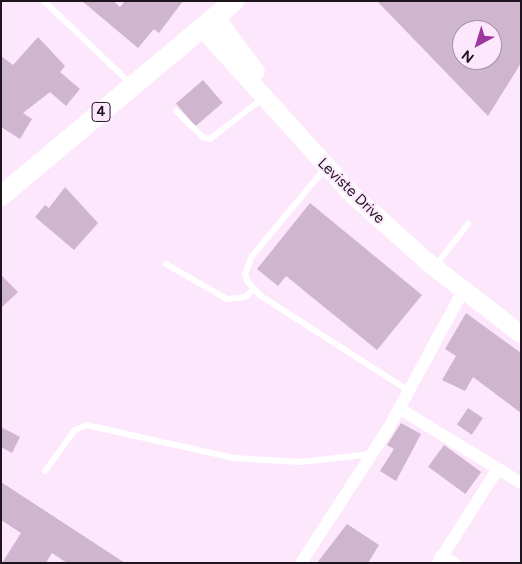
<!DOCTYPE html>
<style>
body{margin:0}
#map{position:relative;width:522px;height:564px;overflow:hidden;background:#fde7fc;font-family:Figtree,sans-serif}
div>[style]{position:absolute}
.building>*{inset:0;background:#d0b5cf;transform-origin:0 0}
.lane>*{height:6px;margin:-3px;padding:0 3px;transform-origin:3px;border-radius:3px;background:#fff}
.street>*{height:12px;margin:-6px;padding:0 6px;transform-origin:6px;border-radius:6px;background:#fff}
.secondary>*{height:18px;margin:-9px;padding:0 9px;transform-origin:9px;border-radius:9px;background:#fff}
.primary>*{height:20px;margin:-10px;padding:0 10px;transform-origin:10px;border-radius:10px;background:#fff}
span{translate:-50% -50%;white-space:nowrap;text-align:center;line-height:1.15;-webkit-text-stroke:4px #fde7fc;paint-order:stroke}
.shield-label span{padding:1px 4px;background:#fde7fc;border:1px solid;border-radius:4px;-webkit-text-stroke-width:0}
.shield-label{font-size:14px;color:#1e151e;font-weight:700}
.street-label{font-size:15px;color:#1e151e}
.frame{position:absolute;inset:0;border:2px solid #1e151e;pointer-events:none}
.north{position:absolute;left:452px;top:20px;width:50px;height:50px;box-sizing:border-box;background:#fde7fc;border:1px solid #a493a3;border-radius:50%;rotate:219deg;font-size:14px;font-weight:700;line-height:20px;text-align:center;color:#1e151e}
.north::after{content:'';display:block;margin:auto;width:18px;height:22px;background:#9c389e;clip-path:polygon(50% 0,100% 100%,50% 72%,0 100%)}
</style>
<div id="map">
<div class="building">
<div style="clip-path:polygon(82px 1px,113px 1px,120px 7px,125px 1px,183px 1px,159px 33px,154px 29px,138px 48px)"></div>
<div style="clip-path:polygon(evenodd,377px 1px,521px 1px,521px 63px,488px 116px,377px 1px,462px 30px,492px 30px,492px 60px,462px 60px,462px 30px)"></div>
<div style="clip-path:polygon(38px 37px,65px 66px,60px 72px,80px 89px,66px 106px,50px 92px,23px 113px,32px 119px,20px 139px,1px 127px,1px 56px,13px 65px)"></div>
<div style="left:203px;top:80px;width:30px;height:36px;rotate:49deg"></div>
<div style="clip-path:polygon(65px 187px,98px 223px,74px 250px,35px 217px,45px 205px,49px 208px)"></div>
<div style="clip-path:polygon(310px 203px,422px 295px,377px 350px,286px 276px,278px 286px,257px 269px)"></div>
<div style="clip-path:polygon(1px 275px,18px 292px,1px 308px)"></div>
<div style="clip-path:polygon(466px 313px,521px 353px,521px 413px,473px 377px,465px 391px,442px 380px,456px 356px,445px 349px)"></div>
<div style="left:468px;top:408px;width:18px;height:20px;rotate:34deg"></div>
<div style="clip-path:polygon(401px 423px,421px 434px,396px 481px,380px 471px,394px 449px,387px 445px)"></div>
<div style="clip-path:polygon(1px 427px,20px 437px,12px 453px,1px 447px)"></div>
<div style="left:444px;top:445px;width:46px;height:27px;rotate:36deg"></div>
<div style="clip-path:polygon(1px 482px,125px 563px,67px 563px,52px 553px,46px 563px,2px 563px,21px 533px,1px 520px)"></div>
<div style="clip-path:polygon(347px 524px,379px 545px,368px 563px,317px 563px)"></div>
</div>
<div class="lane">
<div style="left:44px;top:1px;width:119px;rotate:43.6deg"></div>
<div style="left:176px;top:111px;width:37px;rotate:44deg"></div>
<div style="left:203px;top:137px;width:7px;rotate:16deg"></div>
<div style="left:210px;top:139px;width:67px;rotate:-37.7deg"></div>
<div style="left:326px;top:167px;width:116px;rotate:129.7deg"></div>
<div style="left:252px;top:256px;width:19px;rotate:111deg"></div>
<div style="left:245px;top:274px;width:7px;rotate:74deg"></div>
<div style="left:247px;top:281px;width:21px;rotate:47deg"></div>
<div style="left:261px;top:296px;width:176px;rotate:32.7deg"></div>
<div style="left:440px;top:260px;width:46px;rotate:-52.1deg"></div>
<div style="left:166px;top:264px;width:70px;rotate:29.8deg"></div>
<div style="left:227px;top:299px;width:18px;rotate:-6deg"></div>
<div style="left:245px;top:297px;width:12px;rotate:-42deg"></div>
<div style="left:45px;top:471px;width:51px;rotate:-53.8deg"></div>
<div style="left:75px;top:430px;width:12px;rotate:-24deg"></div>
<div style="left:86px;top:425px;width:152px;rotate:12.6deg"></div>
<div style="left:234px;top:458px;width:67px;rotate:3.4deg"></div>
<div style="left:301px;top:462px;width:71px;rotate:-6.4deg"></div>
</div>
<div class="street">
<div style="left:400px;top:409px;width:142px;rotate:31.4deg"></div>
<div style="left:441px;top:556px;width:15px;rotate:28deg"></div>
<div style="left:301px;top:563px;width:160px;rotate:-57deg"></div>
<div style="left:388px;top:429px;width:157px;rotate:-61.5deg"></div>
<div style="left:438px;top:563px;width:110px;rotate:-57.6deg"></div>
</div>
<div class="secondary">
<div style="left:215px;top:16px;width:69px;rotate:53.8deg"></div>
<div style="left:201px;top:27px;width:227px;rotate:47.9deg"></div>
<div style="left:353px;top:195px;width:103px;rotate:41.9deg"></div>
<div style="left:430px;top:264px;width:115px;rotate:37.6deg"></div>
</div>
<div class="primary">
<div style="left:1px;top:196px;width:304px;rotate:-39.9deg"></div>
</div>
<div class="shield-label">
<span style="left:101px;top:112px">4</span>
</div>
<div class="street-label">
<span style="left:351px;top:191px;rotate:44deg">Leviste Drive</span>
</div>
<div class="frame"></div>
<div class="north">N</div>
</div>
